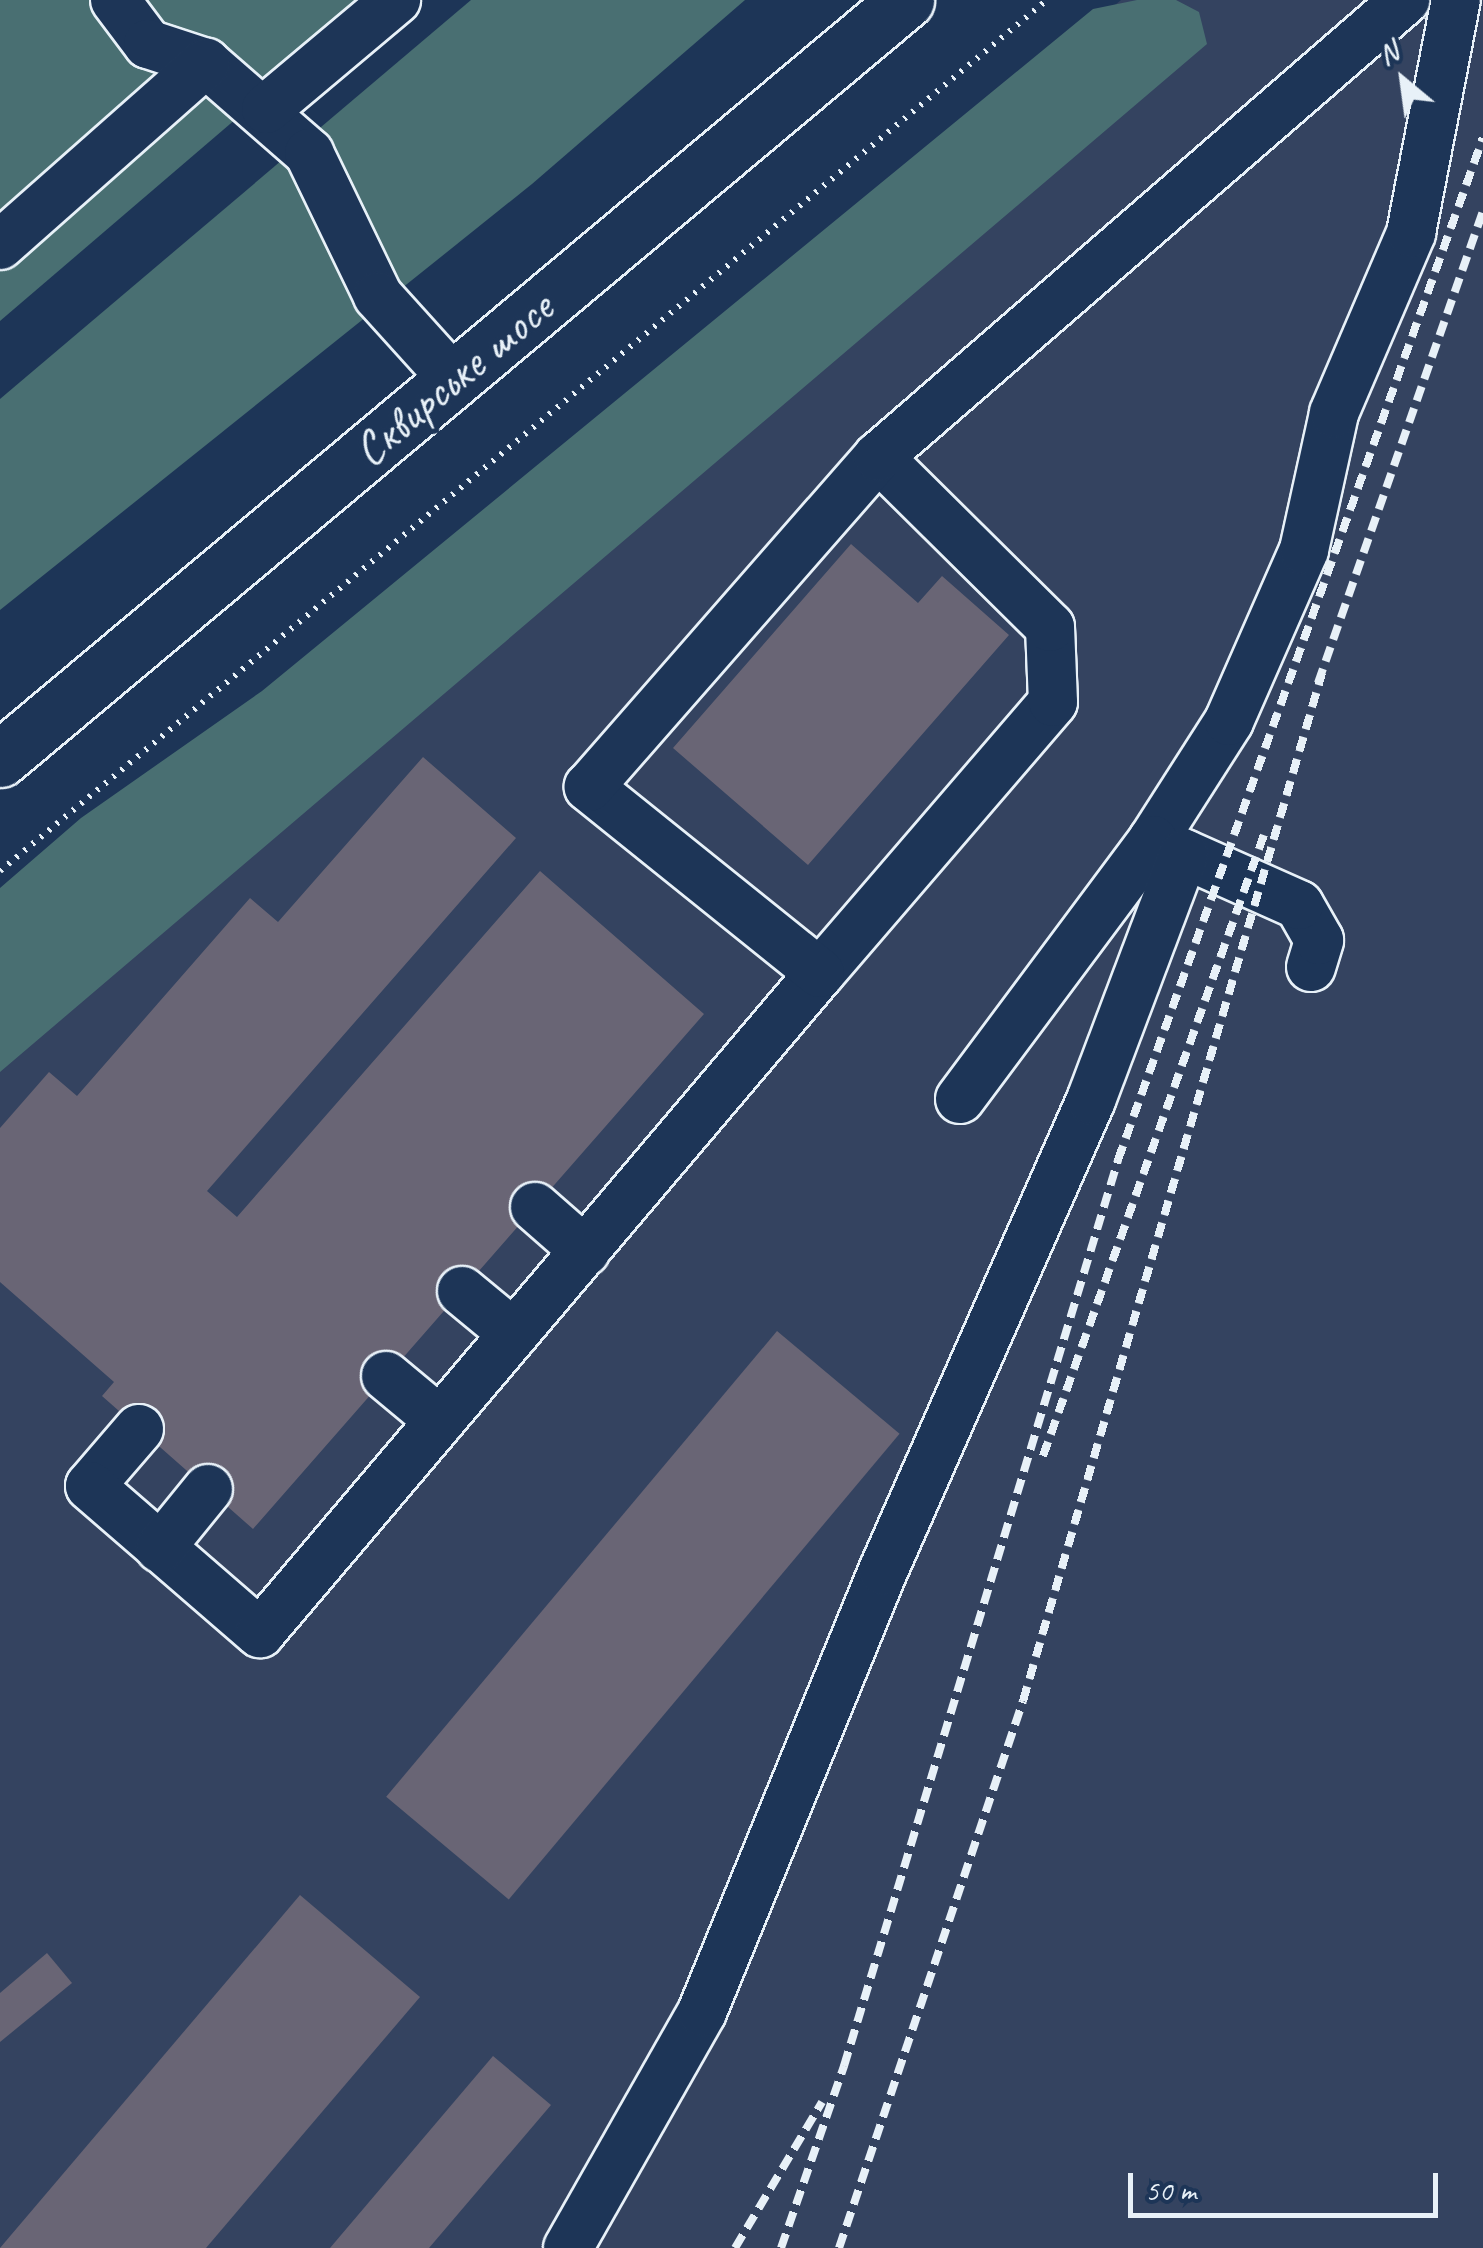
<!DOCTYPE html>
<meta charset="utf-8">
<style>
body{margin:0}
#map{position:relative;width:1483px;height:2248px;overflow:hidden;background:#1d3557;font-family:Caveat,sans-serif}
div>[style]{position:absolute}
.built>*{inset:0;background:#344360}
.green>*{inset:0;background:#496f72}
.building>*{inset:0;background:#696575;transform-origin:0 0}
.path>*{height:6px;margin-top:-3px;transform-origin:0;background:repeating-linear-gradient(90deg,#e8f1f8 0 2.5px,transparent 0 10.5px)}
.roads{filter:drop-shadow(2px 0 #e8f1f8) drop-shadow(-2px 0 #e8f1f8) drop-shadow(0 2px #e8f1f8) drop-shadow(0 -2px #e8f1f8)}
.minor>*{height:48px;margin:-24px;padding:0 24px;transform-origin:24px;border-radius:24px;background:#1d3557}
.major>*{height:55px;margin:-27.5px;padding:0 27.5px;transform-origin:27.5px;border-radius:27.5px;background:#1d3557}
.rail>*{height:8px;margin-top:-4px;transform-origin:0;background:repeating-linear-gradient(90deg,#e8f1f8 0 15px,transparent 0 23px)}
span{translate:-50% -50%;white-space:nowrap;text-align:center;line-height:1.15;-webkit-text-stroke:10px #1d3557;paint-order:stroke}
.street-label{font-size:48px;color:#e8f1f8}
.north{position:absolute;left:1353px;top:30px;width:100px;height:100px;-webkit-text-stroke:8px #1d3557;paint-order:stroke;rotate:331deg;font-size:28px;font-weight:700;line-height:40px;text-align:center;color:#e8f1f8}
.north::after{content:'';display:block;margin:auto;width:35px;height:45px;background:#e8f1f8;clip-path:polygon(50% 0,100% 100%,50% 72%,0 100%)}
.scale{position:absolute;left:1128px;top:2173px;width:310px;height:45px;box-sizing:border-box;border:5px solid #e8f1f8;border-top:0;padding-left:12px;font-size:30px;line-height:35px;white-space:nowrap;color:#e8f1f8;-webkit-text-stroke:8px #1d3557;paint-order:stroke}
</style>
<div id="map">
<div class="built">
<div style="clip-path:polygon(1121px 0,1483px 0,1483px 2248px,0 2248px,0 927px)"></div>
</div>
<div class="green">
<div style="clip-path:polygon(0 0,375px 0,0 321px)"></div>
<div style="clip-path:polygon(471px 0,745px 0,532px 184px,0 610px,0 399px)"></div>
<div style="clip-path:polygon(1137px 0,1176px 0,1199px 12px,1207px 44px,0 1072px,0 888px,81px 818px,262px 691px,1093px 9px)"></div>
</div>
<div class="building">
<div style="clip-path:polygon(851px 544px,918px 603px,942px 576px,1009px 635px,808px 865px,673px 748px)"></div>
<div style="clip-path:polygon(423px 757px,516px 838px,207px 1191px,237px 1217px,540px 871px,704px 1014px,253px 1529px,102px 1396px,114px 1382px,0 1282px,0 1128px,49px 1072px,77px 1096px,250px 898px,278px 922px)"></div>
<div style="left:777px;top:1331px;width:160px;height:608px;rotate:40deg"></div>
<div style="clip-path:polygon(300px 1895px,420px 1997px,206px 2248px,0 2248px)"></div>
<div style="clip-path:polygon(47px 1953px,72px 1983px,0 2042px,0 1993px)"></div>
<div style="clip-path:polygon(493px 2056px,551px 2105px,429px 2248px,330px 2248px)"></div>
</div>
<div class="path">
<div style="left:0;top:871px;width:1362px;rotate:-39.76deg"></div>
</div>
<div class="roads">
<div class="minor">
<div style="left:115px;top:0;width:55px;rotate:53.1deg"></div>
<div style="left:148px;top:44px;width:61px;rotate:18.1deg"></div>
<div style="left:206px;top:63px;width:137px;rotate:41.1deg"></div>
<div style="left:309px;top:153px;width:159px;rotate:64.2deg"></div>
<div style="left:378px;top:296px;width:112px;rotate:47.9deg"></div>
<div style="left:266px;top:109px;width:170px;rotate:-40deg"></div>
<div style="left:0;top:245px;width:275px;rotate:-41.5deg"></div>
<div style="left:1311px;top:967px;width:28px;rotate:-73deg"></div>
<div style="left:1319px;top:940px;width:40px;rotate:-119.7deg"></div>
<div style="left:1299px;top:905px;width:160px;rotate:-156deg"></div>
<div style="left:1153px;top:840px;width:141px;rotate:-57.4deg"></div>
<div style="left:1229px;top:721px;width:187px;rotate:-66.3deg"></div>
<div style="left:1304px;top:550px;width:140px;rotate:-77.6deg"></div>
<div style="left:1334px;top:413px;width:196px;rotate:-66.8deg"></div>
<div style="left:1411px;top:233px;width:237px;rotate:-79.1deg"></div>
<div style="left:820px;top:973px;width:357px;rotate:-49.3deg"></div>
<div style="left:1053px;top:702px;width:75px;rotate:-92.3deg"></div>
<div style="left:1050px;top:627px;width:242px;rotate:-135.3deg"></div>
<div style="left:960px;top:1099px;width:323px;rotate:-53.3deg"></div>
<div style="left:535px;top:1207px;width:67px;rotate:41.3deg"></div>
<div style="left:462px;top:1291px;width:67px;rotate:39.6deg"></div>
<div style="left:386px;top:1376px;width:70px;rotate:39.8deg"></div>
<div style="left:139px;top:1429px;width:75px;rotate:130.7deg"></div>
<div style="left:90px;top:1486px;width:225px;rotate:40.9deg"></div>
<div style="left:260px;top:1633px;width:866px;rotate:-49.69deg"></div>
<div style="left:820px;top:973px;width:297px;rotate:-141.2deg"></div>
<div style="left:589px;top:787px;width:439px;rotate:-48.8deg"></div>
<div style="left:878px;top:457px;width:698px;rotate:-40.93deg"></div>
<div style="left:160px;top:1548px;width:76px;rotate:-50.9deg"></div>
<div style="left:568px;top:2248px;width:271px;rotate:-60.4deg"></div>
<div style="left:702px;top:2012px;width:477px;rotate:-67.7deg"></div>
<div style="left:883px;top:1571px;width:515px;rotate:-66.17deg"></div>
<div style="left:1091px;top:1100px;width:263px;rotate:-69.3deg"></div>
</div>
<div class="major">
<div style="left:0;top:759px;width:1182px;rotate:-39.95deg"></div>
</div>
</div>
<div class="rail">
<div style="left:1318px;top:683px;width:500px;rotate:-70.73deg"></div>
<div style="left:1043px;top:1456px;width:665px;rotate:-70.42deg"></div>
<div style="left:735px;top:2248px;width:170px;rotate:-59.2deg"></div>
<div style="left:781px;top:2248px;width:193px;rotate:-70.9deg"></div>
<div style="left:844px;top:2066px;width:947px;rotate:-73.17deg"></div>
<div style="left:1118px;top:1160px;width:1085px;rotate:-70.35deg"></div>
<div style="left:839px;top:2248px;width:577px;rotate:-71.41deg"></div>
<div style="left:1023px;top:1701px;width:1071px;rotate:-73.78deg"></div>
</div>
<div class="street-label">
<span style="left:453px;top:379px;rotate:-40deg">Сквирське шосе</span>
</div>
<div class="north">N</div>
<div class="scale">50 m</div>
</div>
